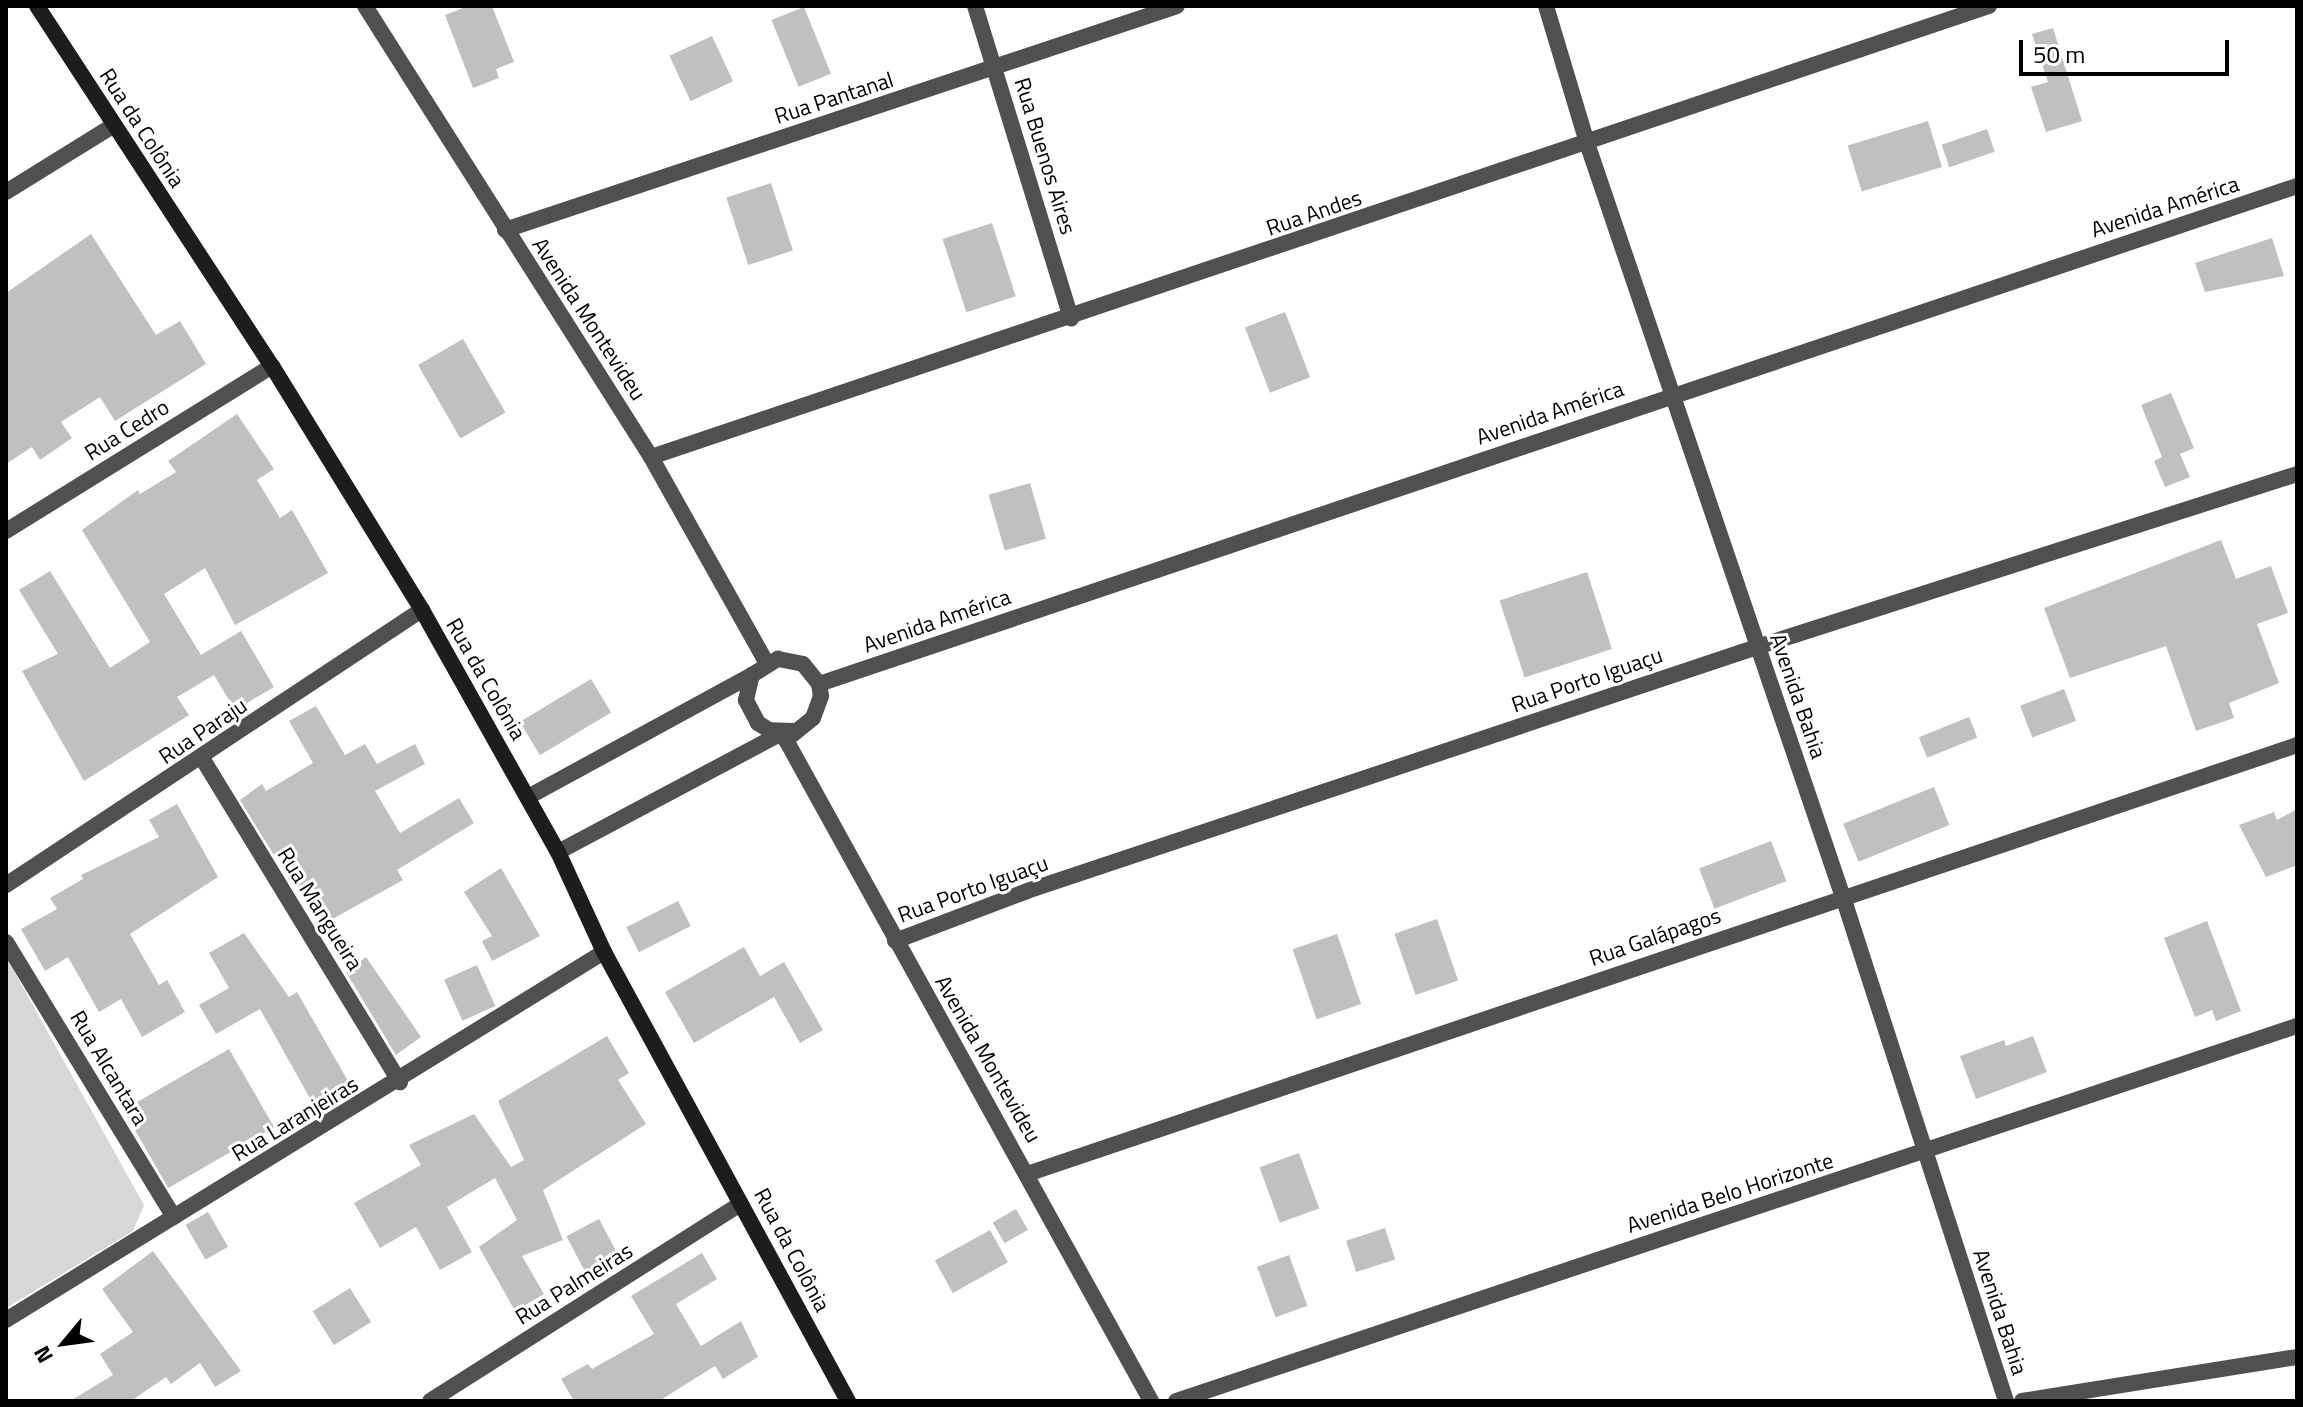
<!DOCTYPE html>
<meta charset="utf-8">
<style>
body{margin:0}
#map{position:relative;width:2303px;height:1407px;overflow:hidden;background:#fff;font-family:"Titillium Web",sans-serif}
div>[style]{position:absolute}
.green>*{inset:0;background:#d7d7d7}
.building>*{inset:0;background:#c0c0c0;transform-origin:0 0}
.minor>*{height:16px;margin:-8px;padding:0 8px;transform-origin:8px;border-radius:8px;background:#505050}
.secondary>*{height:16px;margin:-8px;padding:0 8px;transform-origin:8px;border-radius:8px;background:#1d1d1d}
span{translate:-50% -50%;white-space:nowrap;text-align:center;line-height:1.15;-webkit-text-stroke:6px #fff;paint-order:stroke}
.street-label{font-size:22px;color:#000}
.frame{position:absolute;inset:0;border:8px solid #000;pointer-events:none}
.north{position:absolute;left:24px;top:1303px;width:80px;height:80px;-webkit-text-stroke:6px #fff;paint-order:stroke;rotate:241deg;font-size:22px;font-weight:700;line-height:32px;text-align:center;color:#000}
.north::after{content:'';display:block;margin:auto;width:28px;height:36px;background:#000;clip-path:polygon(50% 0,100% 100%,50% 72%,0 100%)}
.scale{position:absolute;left:2019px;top:40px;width:210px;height:36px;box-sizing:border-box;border:4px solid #000;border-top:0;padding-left:10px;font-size:24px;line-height:28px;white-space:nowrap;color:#000;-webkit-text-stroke:6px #fff;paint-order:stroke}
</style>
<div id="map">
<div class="green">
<div style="clip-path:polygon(6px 957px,144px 1205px,133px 1231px,6px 1308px)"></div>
</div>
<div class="building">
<div style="clip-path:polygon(468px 6px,492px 6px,514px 62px,496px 69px,499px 78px,473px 88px,445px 15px)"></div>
<div style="left:804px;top:7px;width:72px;height:35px;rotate:68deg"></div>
<div style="clip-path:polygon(2053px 28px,2082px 121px,2046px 132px,2031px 87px,2048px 82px,2032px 34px)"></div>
<div style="left:712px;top:36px;width:50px;height:47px;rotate:65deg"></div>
<div style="left:1928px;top:121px;width:48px;height:84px;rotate:73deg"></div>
<div style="left:1987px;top:129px;width:24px;height:48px;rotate:71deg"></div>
<div style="left:771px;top:183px;width:71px;height:47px;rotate:72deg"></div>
<div style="left:992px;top:223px;width:77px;height:52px;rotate:72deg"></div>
<div style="clip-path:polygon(91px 234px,156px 335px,180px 321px,206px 364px,115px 421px,100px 397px,61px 422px,72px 438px,40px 460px,32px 447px,6px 464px,6px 293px)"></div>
<div style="clip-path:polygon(2272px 238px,2284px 276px,2205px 292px,2195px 263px)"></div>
<div style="left:1285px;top:312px;width:70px;height:43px;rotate:69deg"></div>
<div style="left:463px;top:339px;width:85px;height:52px;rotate:60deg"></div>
<div style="clip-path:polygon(2171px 393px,2194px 448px,2180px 454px,2190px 477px,2165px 487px,2154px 461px,2162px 457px,2141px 405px)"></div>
<div style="clip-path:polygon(237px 414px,274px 469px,257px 480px,280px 518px,292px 510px,328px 573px,235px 625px,205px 568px,164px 594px,201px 655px,241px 631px,274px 687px,235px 710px,214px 675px,177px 697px,189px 715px,84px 781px,22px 671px,58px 654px,19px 590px,50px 571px,110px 668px,150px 642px,82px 530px,138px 490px,140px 494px,176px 472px,168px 461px)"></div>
<div style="left:1030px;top:483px;width:58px;height:43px;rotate:74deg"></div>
<div style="clip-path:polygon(2221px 540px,2236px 579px,2271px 566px,2288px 613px,2257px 624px,2279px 683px,2229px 703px,2234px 718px,2196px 731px,2166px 646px,2070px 678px,2044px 608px)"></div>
<div style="left:1587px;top:572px;width:81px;height:92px;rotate:72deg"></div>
<div style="left:591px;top:679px;width:39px;height:83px;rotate:59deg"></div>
<div style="left:2064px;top:689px;width:34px;height:47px;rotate:69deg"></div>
<div style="clip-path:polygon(316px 706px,345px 755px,365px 744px,377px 764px,415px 744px,425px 764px,375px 791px,400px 833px,459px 798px,474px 823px,397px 870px,403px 880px,318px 927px,281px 850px,274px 855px,240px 800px,262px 784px,266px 791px,313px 763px,289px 721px)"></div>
<div style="left:1969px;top:717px;width:22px;height:54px;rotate:68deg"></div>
<div style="left:1934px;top:787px;width:41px;height:98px;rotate:68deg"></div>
<div style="clip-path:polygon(177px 804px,218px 877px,130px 934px,159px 985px,167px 980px,185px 1012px,142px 1037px,121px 999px,99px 1012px,68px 957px,45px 971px,21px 929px,57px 909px,50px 898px,83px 879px,81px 875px,159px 837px,149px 820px)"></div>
<div style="clip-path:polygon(2297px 809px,2297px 865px,2266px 877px,2239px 825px,2274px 812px,2277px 820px)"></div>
<div style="left:1771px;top:841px;width:43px;height:77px;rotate:69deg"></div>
<div style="clip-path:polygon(501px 868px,540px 936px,492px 961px,482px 941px,492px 936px,464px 892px)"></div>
<div style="left:678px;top:901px;width:28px;height:58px;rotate:63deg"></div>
<div style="left:1437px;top:919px;width:65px;height:45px;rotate:71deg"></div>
<div style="clip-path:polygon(2207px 921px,2241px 1011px,2216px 1021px,2212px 1010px,2195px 1017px,2164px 938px)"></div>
<div style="clip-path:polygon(244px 933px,289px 997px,297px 992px,348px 1081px,312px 1102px,260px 1009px,216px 1034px,199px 1005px,229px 988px,209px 953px)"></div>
<div style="left:1337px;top:934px;width:74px;height:47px;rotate:71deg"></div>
<div style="clip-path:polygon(744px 947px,760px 976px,784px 962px,823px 1030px,800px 1043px,774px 997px,694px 1043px,665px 992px)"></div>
<div style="clip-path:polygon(366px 957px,421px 1037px,396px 1055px,346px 972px)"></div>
<div style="left:477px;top:965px;width:45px;height:36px;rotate:66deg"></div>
<div style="clip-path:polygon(607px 1036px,629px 1073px,618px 1080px,646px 1124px,543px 1190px,563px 1240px,522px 1256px,544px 1294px,515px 1311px,479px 1247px,517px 1220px,495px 1178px,447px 1207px,472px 1252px,440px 1270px,416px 1227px,380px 1248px,354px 1203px,421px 1165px,409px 1145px,474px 1114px,511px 1167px,524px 1160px,498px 1101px)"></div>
<div style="clip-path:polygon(2033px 1036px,2047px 1072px,1976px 1099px,1960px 1056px,2004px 1040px,2006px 1046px)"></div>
<div style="left:229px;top:1049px;width:90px;height:122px;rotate:60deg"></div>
<div style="left:1299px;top:1153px;width:59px;height:42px;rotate:70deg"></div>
<div style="left:1016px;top:1209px;width:24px;height:27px;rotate:60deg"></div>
<div style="left:208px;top:1212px;width:40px;height:26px;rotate:60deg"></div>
<div style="left:599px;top:1219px;width:44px;height:37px;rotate:62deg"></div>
<div style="left:1385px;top:1228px;width:33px;height:41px;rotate:72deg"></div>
<div style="left:990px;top:1230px;width:37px;height:63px;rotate:61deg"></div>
<div style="clip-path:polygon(153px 1251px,241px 1371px,215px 1387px,200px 1363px,171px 1384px,166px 1377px,131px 1401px,70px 1401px,113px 1375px,100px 1354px,133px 1332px,102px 1289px)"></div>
<div style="clip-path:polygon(702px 1253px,717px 1279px,676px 1304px,701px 1346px,741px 1321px,758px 1357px,723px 1379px,715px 1366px,659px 1401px,574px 1401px,561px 1379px,588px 1364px,592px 1369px,654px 1334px,631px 1296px)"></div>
<div style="left:1289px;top:1255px;width:54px;height:34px;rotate:70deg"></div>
<div style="left:350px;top:1288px;width:40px;height:44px;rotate:58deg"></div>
</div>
<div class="minor">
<div style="left:365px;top:6px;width:534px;rotate:57.62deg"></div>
<div style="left:651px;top:457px;width:235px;rotate:60.7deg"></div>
<div style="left:975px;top:6px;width:327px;rotate:72.9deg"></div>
<div style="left:1546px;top:6px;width:143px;rotate:73.3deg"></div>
<div style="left:1587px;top:143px;width:796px;rotate:71.25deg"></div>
<div style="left:1843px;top:897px;width:530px;rotate:72.08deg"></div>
<div style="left:6px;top:192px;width:127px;rotate:-31.8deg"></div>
<div style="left:505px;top:230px;width:708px;rotate:-18.43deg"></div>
<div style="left:651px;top:457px;width:1412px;rotate:-18.63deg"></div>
<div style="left:6px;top:531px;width:313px;rotate:-31.8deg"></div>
<div style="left:778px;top:659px;width:25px;rotate:11deg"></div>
<div style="left:803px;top:664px;width:26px;rotate:51deg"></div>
<div style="left:819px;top:684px;width:12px;rotate:81deg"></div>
<div style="left:821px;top:696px;width:23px;rotate:110deg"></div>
<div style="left:813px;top:718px;width:35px;rotate:141deg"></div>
<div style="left:786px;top:740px;width:12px;rotate:-48deg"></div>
<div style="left:794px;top:731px;width:25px;rotate:-178deg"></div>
<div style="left:769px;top:730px;width:13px;rotate:-148deg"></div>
<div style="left:758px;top:723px;width:26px;rotate:-118deg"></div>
<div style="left:746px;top:700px;width:26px;rotate:-77deg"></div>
<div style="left:752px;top:675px;width:31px;rotate:-32deg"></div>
<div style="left:819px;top:684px;width:1560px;rotate:-18.62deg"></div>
<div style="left:786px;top:740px;width:755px;rotate:61.09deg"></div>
<div style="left:202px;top:758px;width:380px;rotate:58.6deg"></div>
<div style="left:528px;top:797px;width:255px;rotate:-28.6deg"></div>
<div style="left:558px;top:852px;width:254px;rotate:-28deg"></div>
<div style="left:6px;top:885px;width:499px;rotate:-33.5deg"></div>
<div style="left:895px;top:941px;width:141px;rotate:-20.7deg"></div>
<div style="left:1027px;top:891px;width:770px;rotate:-18.48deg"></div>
<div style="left:1757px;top:647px;width:567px;rotate:-17.76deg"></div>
<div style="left:6px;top:942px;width:322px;rotate:58.6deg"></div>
<div style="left:1027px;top:1174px;width:1341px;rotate:-18.66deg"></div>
<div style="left:6px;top:1320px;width:702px;rotate:-31.61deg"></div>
<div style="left:430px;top:1401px;width:368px;rotate:-32.4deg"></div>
<div style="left:1176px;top:1401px;width:1182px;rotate:-18.5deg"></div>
<div style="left:2022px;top:1401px;width:278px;rotate:-9.1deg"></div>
</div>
<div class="secondary">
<div style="left:37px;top:6px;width:430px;rotate:56.9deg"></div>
<div style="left:272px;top:366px;width:286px;rotate:58.4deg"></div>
<div style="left:422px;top:610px;width:278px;rotate:60.7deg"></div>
<div style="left:558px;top:852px;width:110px;rotate:65.3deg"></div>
<div style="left:604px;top:952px;width:511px;rotate:61.48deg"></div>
</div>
<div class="street-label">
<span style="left:834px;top:98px;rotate:-18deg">Rua Pantanal</span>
<span style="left:142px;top:128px;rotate:57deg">Rua da Colônia</span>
<span style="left:1045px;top:156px;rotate:73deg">Rua Buenos Aires</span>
<span style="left:2165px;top:207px;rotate:-18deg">Avenida América</span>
<span style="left:1314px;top:213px;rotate:-19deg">Rua Andes</span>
<span style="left:589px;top:319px;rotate:57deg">Avenida Montevideu</span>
<span style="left:1550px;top:413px;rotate:-19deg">Avenida América</span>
<span style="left:127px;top:430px;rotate:-32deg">Rua Cedro</span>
<span style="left:937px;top:621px;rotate:-19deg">Avenida América</span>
<span style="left:486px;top:679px;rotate:60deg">Rua da Colônia</span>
<span style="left:1587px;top:680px;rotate:-19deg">Rua Porto Iguaçu</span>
<span style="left:1798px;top:696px;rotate:71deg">Avenida Bahia</span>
<span style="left:203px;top:731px;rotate:-34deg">Rua Paraju</span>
<span style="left:973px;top:889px;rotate:-20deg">Rua Porto Iguaçu</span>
<span style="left:320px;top:909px;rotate:58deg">Rua Mangueira</span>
<span style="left:1655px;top:937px;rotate:-19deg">Rua Galápagos</span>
<span style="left:988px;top:1059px;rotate:60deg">Avenida Montevideu</span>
<span style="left:109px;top:1068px;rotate:59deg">Rua Alcantara</span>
<span style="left:295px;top:1119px;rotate:-31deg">Rua Laranjeiras</span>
<span style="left:1730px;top:1193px;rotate:-18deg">Avenida Belo Horizonte</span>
<span style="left:792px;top:1250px;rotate:62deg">Rua da Colônia</span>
<span style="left:574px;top:1284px;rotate:-32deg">Rua Palmeiras</span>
<span style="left:2000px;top:1312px;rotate:72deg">Avenida Bahia</span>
</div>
<div class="frame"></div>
<div class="north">N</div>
<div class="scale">50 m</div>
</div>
